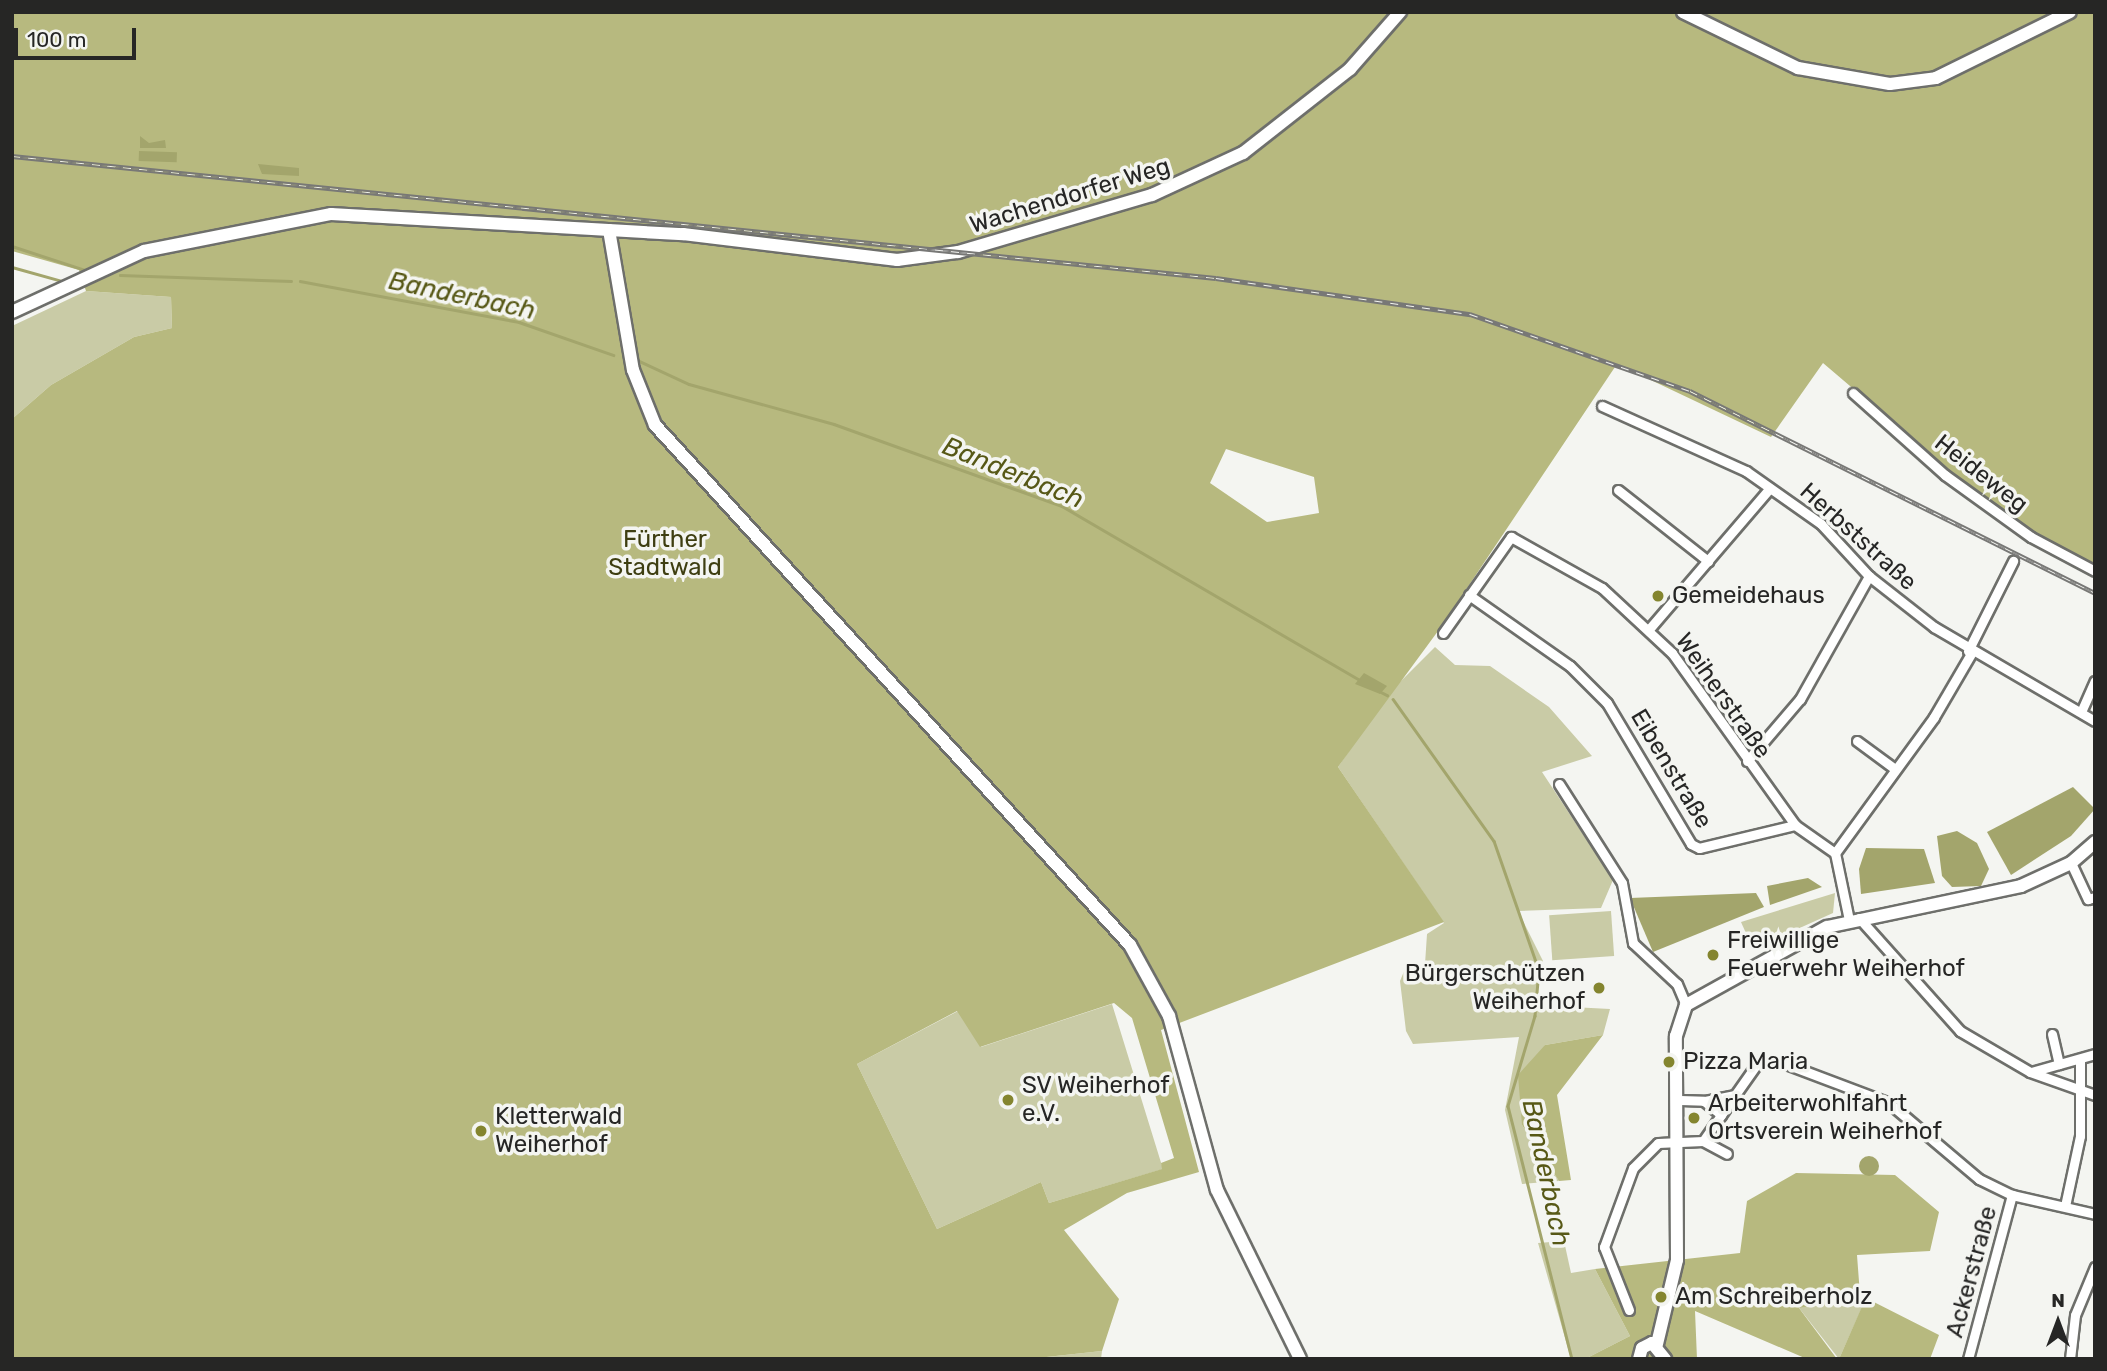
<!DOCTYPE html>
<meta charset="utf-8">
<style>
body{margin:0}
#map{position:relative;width:2107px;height:1371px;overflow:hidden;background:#f4f5f1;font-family:Rubik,sans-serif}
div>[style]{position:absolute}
.green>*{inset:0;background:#c9cba6;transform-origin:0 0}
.forest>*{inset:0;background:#b7b97f}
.water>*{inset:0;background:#a3a56c;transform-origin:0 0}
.round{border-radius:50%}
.stream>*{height:2.5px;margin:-1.25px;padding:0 1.25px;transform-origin:1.25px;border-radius:1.25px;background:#a3a56c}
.roads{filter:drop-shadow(2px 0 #6e6f6b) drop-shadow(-2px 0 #6e6f6b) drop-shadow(0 2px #6e6f6b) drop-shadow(0 -2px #6e6f6b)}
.street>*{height:9px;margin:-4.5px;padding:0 4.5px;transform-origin:4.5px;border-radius:4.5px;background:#fff}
.secondary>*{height:12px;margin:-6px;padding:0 6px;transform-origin:6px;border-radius:6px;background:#fff}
.rail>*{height:5px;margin-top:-2.5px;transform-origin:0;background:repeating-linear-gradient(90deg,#f4f5f1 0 8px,#787876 0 16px);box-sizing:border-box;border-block:2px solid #787876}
.dots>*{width:19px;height:19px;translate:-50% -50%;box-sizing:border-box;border:4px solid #f4f5f1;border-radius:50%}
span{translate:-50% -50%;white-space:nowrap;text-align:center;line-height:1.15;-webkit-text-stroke:7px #f4f5f1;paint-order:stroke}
.street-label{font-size:24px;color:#262625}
.park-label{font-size:24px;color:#3e3e11}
.poi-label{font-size:24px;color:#262625}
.left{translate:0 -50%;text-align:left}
.right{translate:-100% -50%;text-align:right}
.water-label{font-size:26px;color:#575816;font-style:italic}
.frame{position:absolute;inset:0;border:14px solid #262625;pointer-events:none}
.north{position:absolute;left:2023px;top:1287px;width:70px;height:70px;-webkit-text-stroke:5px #f4f5f1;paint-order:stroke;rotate:0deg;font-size:19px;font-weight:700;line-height:28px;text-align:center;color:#262625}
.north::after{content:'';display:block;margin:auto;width:24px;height:32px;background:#262625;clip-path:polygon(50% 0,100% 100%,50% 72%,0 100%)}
.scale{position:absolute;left:14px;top:28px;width:122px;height:32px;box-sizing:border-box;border:4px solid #262625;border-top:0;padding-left:9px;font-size:21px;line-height:24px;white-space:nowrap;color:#262625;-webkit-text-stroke:5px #f4f5f1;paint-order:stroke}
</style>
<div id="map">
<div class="green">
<div style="clip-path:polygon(86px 291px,171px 297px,172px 328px,134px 337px,51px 385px,12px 419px,12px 326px)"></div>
<div style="clip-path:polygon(1435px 647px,1455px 665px,1490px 666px,1549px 707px,1592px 756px,1542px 772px,1613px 880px,1601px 908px,1518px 911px,1543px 961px,1534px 1005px,1610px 1009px,1603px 1035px,1545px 1045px,1522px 1125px,1559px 1181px,1522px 1184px,1505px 1110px,1519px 1037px,1413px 1044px,1406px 1031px,1400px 981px,1405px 969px,1425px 964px,1427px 934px,1444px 923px,1338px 767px,1390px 692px)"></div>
<div style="clip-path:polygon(1835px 893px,1833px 913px,1753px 949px,1741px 922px)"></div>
<div style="left:1611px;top:911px;width:45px;height:62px;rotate:86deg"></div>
<div style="clip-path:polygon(1112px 1004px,1163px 1169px,1049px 1203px,1041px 1182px,937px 1229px,857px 1064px,958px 1011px,981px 1047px)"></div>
<div style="clip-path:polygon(1564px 1241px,1571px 1273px,1595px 1269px,1630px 1336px,1585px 1359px,1571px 1359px,1538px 1243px)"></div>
<div style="clip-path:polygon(1865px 1301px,1839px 1359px,1799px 1308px)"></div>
<div style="clip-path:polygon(1102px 1351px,1101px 1359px,1028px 1359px)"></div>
</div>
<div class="forest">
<div style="clip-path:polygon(evenodd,12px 12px,2095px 12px,2095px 576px,2045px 552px,1823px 363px,1771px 437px,1617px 364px,1441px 627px,1338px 767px,1444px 922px,1161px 1030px,1199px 1172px,1127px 1193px,1064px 1230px,1119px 1299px,1102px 1351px,1028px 1359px,12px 1359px,12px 419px,51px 385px,134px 337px,172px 328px,171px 297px,86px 291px,79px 270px,12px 251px,12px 12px,1226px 449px,1314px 477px,1319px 513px,1267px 522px,1210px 483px,1226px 449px,12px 12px,1114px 1003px,1132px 1018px,1174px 1158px,1161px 1163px,1162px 1169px,1049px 1203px,1041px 1182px,937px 1229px,857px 1064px,957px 1011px,980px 1047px,1114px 1003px)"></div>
<div style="clip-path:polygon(1603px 1035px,1557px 1095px,1571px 1180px,1559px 1181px,1522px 1125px,1518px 1075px,1545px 1045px)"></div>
<div style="clip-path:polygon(1796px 1173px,1895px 1175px,1939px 1212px,1930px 1251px,1857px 1255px,1860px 1295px,1939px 1335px,1930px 1359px,1839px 1359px,1864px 1302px,1799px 1308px,1837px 1359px,1807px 1359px,1695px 1311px,1697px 1359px,1585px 1359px,1630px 1336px,1595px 1269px,1740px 1253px,1747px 1201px)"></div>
</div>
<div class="water">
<div style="clip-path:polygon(140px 136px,149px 143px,165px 140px,166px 148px,140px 148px)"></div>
<div style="left:139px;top:151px;width:38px;height:10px;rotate:2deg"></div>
<div style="clip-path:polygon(258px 164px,299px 168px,299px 176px,262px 174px)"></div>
<div style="clip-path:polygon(1364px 673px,1387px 686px,1380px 694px,1355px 684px)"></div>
<div style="clip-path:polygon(2073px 787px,2095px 809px,2071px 836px,2011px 875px,1987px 832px)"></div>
<div style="clip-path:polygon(1957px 831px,1977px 843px,1989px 869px,1981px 886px,1952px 887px,1942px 876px,1937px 836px)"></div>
<div style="clip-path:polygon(1866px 848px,1924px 849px,1935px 883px,1861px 894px,1859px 869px)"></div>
<div style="clip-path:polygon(1808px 878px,1822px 887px,1770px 905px,1767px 886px)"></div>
<div style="clip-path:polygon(1756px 893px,1764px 907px,1653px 952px,1630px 898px)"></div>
<div class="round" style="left:1859px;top:1156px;width:20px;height:20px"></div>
</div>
<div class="stream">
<div style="left:12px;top:246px;width:77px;rotate:18.2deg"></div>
<div style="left:12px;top:267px;width:52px;rotate:15.6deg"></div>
<div style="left:120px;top:275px;width:171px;rotate:2deg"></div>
<div style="left:300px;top:281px;width:223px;rotate:10.6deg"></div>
<div style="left:519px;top:322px;width:100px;rotate:19.3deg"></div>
<div style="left:22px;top:301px;width:45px;rotate:-26.6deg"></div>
<div style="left:637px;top:360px;width:57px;rotate:24.8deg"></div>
<div style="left:689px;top:384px;width:150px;rotate:15.4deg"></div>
<div style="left:834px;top:424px;width:242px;rotate:19.8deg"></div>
<div style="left:1062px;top:506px;width:345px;rotate:30.3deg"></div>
<div style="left:1381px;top:692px;width:7px;rotate:27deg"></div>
<div style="left:1393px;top:699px;width:174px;rotate:54.6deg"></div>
<div style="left:1494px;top:841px;width:137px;rotate:70.8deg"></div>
<div style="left:1539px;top:970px;width:46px;rotate:95deg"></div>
<div style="left:1535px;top:1016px;width:94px;rotate:106.7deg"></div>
<div style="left:1508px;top:1106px;width:261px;rotate:75.8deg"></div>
</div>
<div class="roads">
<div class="street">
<div style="left:1853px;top:393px;width:123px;rotate:41.7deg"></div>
<div style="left:1945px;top:475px;width:106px;rotate:35.8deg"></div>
<div style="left:2031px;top:537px;width:72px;rotate:28deg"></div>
<div style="left:1602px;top:406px;width:158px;rotate:24.3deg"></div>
<div style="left:1746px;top:471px;width:92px;rotate:35.2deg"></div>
<div style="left:1821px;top:524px;width:71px;rotate:47.3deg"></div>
<div style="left:1869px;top:576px;width:83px;rotate:38.1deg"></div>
<div style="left:1934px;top:627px;width:186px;rotate:30.3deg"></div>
<div style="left:1618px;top:490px;width:115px;rotate:38.3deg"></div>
<div style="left:1469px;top:595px;width:123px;rotate:35.1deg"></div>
<div style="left:1570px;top:666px;width:52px;rotate:45deg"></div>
<div style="left:1607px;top:703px;width:164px;rotate:59.2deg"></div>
<div style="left:1691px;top:844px;width:9px;rotate:27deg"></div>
<div style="left:1699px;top:848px;width:99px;rotate:-13.5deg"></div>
<div style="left:1650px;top:628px;width:184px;rotate:-49.4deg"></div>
<div style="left:1443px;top:633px;width:118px;rotate:-54.7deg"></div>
<div style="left:1511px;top:537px;width:104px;rotate:29.3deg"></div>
<div style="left:1602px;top:588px;width:96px;rotate:42.9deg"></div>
<div style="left:1672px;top:653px;width:211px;rotate:54.4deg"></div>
<div style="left:1795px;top:825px;width:49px;rotate:35deg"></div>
<div style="left:1835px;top:853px;width:68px;rotate:78.2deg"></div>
<div style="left:1968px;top:651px;width:101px;rotate:-63.4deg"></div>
<div style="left:2081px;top:712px;width:34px;rotate:-66deg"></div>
<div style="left:1857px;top:741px;width:47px;rotate:36.4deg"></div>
<div style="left:1747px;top:761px;width:82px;rotate:-49.5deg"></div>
<div style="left:1800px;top:699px;width:141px;rotate:-60.7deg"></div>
<div style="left:1559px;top:784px;width:117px;rotate:57.5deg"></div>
<div style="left:1622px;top:883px;width:61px;rotate:79.6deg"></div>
<div style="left:1633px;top:943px;width:60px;rotate:43deg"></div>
<div style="left:1677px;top:984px;width:23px;rotate:67deg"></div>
<div style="left:1835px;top:853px;width:168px;rotate:-53.9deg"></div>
<div style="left:1934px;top:717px;width:75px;rotate:-59.7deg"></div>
<div style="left:2071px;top:863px;width:40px;rotate:65deg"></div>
<div style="left:2088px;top:899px;width:7px;rotate:-16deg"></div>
<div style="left:1859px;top:918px;width:152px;rotate:48.2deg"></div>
<div style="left:1960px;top:1031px;width:81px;rotate:30.4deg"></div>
<div style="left:2030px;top:1072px;width:69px;rotate:19.5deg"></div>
<div style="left:2052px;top:1034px;width:31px;rotate:77deg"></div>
<div style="left:2031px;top:1072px;width:66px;rotate:-15.7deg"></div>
<div style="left:1735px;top:1095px;width:42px;rotate:-54.8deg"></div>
<div style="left:1759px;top:1061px;width:19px"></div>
<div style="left:1778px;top:1061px;width:119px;rotate:20.7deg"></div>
<div style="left:1889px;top:1103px;width:118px;rotate:40.2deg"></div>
<div style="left:1979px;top:1179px;width:37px;rotate:26deg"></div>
<div style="left:2012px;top:1195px;width:85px;rotate:12.9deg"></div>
<div style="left:1680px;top:1100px;width:24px;rotate:2deg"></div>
<div style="left:1704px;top:1101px;width:22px;rotate:39deg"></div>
<div style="left:1703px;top:1141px;width:56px;rotate:-55.2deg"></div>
<div style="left:1735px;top:1095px;width:32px;rotate:169deg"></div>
<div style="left:2065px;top:1206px;width:72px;rotate:-77.9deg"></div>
<div style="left:2080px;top:1136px;width:77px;rotate:-90deg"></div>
<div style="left:1629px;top:1310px;width:68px;rotate:-111.6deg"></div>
<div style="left:1604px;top:1247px;width:84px;rotate:-69.8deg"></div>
<div style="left:1633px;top:1168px;width:35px;rotate:-45deg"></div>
<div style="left:1658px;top:1143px;width:45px;rotate:-2.5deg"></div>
<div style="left:1703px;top:1141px;width:27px;rotate:28deg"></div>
<div style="left:1968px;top:1359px;width:170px;rotate:-75deg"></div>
<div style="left:2070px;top:1359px;width:44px;rotate:-83.5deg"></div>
<div style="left:2075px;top:1315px;width:52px;rotate:-67.4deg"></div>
</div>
<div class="secondary">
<div style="left:1683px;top:12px;width:128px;rotate:26deg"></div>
<div style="left:1798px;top:68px;width:93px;rotate:9.9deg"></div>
<div style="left:1890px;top:84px;width:46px;rotate:-7.4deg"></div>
<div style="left:1936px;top:78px;width:149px;rotate:-26.2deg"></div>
<div style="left:609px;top:230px;width:142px;rotate:80.3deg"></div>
<div style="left:633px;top:370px;width:59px;rotate:68.2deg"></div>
<div style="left:655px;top:425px;width:704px;rotate:47.59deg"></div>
<div style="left:1130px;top:945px;width:81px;rotate:61.2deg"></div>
<div style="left:1169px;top:1016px;width:180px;rotate:74.6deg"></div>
<div style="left:1217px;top:1190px;width:188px;rotate:63.8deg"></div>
<div style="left:12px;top:312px;width:145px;rotate:-24.8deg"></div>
<div style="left:144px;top:251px;width:191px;rotate:-11.2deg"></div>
<div style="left:331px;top:214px;width:353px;rotate:3.3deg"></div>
<div style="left:683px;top:234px;width:216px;rotate:6.9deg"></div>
<div style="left:897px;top:260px;width:62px;rotate:-7.5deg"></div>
<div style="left:958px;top:252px;width:202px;rotate:-16.4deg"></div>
<div style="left:1152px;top:195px;width:100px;rotate:-24.8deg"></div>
<div style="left:1243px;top:153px;width:136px;rotate:-38.1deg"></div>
<div style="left:1350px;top:69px;width:76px;rotate:-48.7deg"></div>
<div style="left:1657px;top:1344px;width:86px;rotate:-76.6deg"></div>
<div style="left:1677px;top:1260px;width:224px;rotate:-90.3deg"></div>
<div style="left:1676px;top:1036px;width:33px;rotate:-72deg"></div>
<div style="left:1686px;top:1005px;width:161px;rotate:-29deg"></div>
<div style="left:1827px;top:927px;width:198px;rotate:-11.9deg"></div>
<div style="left:2021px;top:886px;width:55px;rotate:-24.7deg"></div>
<div style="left:2071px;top:863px;width:32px;rotate:-41deg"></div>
<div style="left:1639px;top:1359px;width:11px;rotate:-75deg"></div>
<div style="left:1642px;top:1348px;width:11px;rotate:-27deg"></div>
<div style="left:1652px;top:1343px;width:21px;rotate:51deg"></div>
</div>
</div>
<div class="rail">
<div style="left:12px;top:156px;width:1210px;rotate:5.79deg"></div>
<div style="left:1216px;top:278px;width:257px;rotate:8.1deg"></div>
<div style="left:1470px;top:314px;width:233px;rotate:19.3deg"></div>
<div style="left:1690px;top:391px;width:453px;rotate:26.5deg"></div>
</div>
<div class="dots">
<div style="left:1658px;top:596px;background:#84852f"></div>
<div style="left:1713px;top:955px;background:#84852f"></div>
<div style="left:1599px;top:988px;background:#84852f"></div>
<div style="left:1669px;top:1062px;background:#84852f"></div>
<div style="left:1008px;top:1100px;background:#84852f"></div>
<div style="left:1694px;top:1118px;background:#84852f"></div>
<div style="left:481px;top:1131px;background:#84852f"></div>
<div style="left:1661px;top:1297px;background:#84852f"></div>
</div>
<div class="street-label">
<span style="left:1070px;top:196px;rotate:-17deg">Wachendorfer Weg</span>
<span style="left:1981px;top:474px;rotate:38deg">Heideweg</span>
<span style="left:1858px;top:537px;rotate:42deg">Herbststraße</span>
<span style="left:1723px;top:696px;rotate:55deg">Weiherstraße</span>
<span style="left:1671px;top:769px;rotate:59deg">Eibenstraße</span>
<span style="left:1972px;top:1272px;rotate:-75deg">Ackerstraße</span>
</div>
<div class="park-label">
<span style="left:665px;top:554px">Fürther<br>Stadtwald</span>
</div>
<div class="poi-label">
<span class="left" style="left:1672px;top:596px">Gemeidehaus</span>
<span class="left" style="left:1727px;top:955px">Freiwillige<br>Feuerwehr Weiherhof</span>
<span class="right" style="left:1585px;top:988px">Bürgerschützen<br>Weiherhof</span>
<span class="left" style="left:1683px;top:1062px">Pizza Maria</span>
<span class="left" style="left:1022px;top:1100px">SV Weiherhof<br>e.V.</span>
<span class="left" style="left:1708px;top:1118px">Arbeiterwohlfahrt<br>Ortsverein Weiherhof</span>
<span class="left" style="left:495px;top:1131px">Kletterwald<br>Weiherhof</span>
<span class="left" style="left:1675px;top:1297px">Am Schreiberholz</span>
</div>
<div class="water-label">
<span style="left:462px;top:296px;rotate:12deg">Banderbach</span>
<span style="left:1013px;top:473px;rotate:22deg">Banderbach</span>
<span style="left:1546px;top:1173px;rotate:78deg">Banderbach</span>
</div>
<div class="frame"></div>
<div class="north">N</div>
<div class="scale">100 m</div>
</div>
